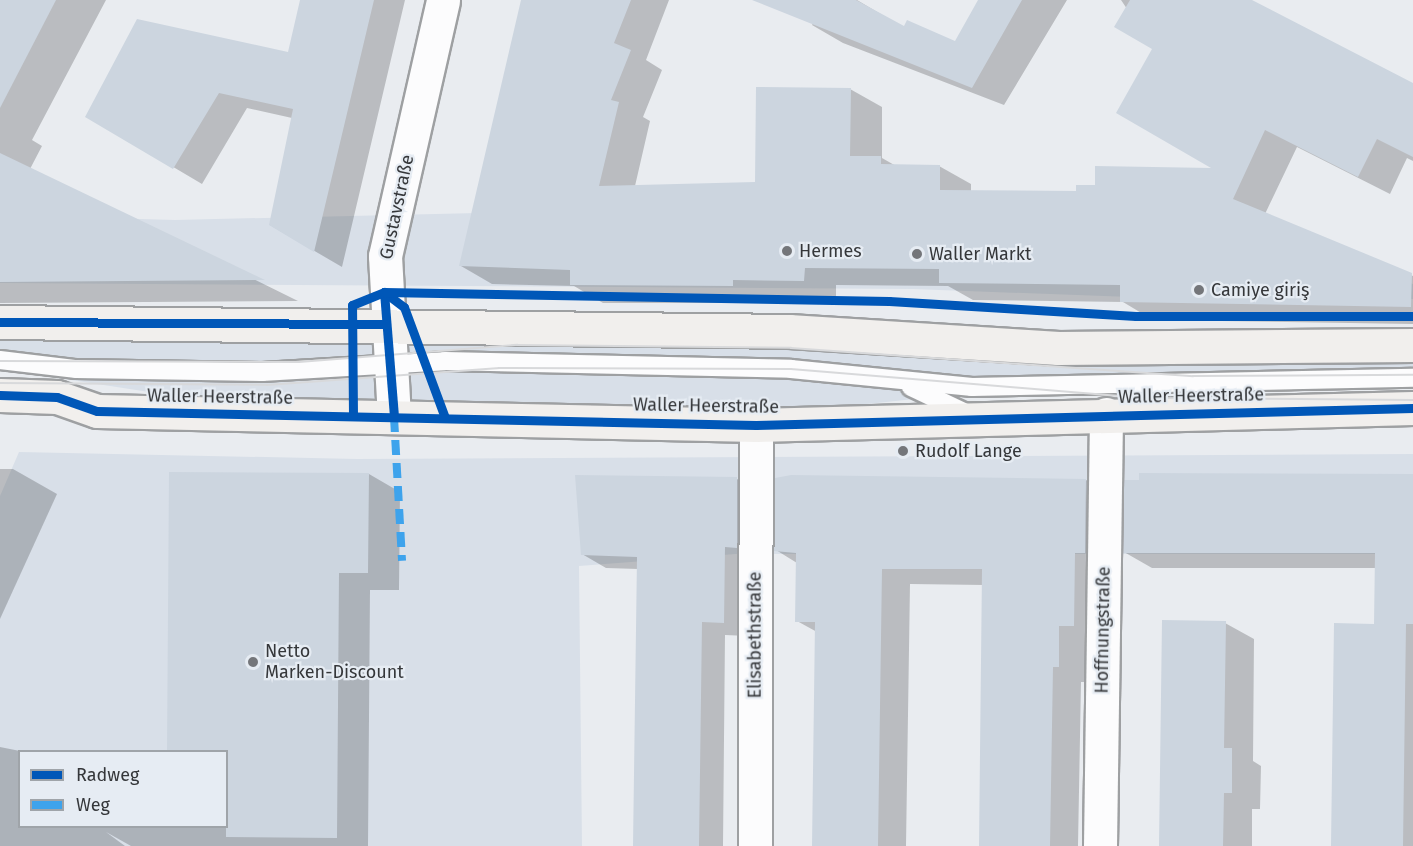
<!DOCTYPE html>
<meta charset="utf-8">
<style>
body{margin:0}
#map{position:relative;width:1413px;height:846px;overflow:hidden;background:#e9ecf0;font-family:"Fira Sans",sans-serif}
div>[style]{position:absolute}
.built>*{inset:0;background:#d8dfe8}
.shadow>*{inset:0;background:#0003}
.building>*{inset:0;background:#ccd5df}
.roads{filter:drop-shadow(2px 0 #9ea0a2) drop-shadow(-2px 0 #9ea0a2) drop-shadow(0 2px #9ea0a2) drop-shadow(0 -2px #9ea0a2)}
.lane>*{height:18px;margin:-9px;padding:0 9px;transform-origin:9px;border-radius:9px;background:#fcfcfd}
.street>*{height:33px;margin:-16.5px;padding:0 16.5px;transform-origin:16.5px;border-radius:16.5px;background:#fcfcfd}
.secondary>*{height:33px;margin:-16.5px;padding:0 16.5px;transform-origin:16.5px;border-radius:16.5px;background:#f1efed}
.tram>*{height:1.5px;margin:-0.75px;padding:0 0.75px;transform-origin:0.75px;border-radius:0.75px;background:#d8d9db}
.quiet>*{height:8px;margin-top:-4px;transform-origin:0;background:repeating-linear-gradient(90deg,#3ea3ec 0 15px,transparent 0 23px)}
.cycleway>*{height:9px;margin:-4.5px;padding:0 4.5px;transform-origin:4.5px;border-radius:4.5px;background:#0057b8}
.dots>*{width:16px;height:16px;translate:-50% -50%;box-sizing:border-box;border:3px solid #e6ecf3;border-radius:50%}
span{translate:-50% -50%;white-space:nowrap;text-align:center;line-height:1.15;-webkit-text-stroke:4.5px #e6ecf3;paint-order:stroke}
.street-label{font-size:18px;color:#35373a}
.poi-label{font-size:18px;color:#35373a}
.left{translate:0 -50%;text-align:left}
.legend{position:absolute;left:18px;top:750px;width:210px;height:78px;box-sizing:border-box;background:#e6ecf3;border:2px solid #9fa4a9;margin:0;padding:8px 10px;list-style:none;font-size:18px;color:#35373a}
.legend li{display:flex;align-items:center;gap:12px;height:30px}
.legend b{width:30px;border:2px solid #9fa4a9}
</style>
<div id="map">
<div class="built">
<div style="clip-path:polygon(864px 204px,1312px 243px,1413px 284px,1413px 299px,1238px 301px,913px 289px,0 283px,0 215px,175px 220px)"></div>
<div style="clip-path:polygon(0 336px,710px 342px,1413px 358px,1413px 388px,971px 393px,801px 411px,162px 394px,0 369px)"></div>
<div style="clip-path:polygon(evenodd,19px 452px,357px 459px,1413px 454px,1413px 554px,736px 554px,579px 566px,582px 846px,0 846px,0 496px,19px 452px,20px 752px,226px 752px,226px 826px,20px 826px,20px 752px)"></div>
</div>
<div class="shadow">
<div style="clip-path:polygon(0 0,106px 0,32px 140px,42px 146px,30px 169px,298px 301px,0 303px)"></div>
<div style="clip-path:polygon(301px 0,405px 0,342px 267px,270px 225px,292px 118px,247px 108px,202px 184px,87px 116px,289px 54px)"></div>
<div style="clip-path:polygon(552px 0,669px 0,646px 60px,662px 70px,643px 117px,650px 121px,635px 186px,757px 184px,850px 89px,882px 107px,882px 158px,896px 166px,939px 166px,971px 184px,971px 192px,1078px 193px,1216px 169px,1154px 49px,1121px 0,1249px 0,1413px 85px,1413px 161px,1407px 158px,1390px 194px,1297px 147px,1265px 214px,1413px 276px,1413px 324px,1153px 320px,1123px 302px,973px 300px,948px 286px,836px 285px,836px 298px,764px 298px,764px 303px,603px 303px,574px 286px,492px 284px,461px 266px)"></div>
<div style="clip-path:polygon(810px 0,857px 0,904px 28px,956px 42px,980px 0,1067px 0,1004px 105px,843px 43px,812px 25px,822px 7px)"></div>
<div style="clip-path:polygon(0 469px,13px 469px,57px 494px,0 619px)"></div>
<div style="clip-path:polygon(369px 474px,400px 492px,399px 590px,370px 590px,368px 846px,131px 846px,106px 832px,125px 846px,0 846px,0 747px,25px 752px,20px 752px,20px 826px,226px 826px)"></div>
<div style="clip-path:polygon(1413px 475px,1413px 846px,1332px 846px,1375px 625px,1376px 568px,1152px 568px,1124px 552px)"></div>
<div style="clip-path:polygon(737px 479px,761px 493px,748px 636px,725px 635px,723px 846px,634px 846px,638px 569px,606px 568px,582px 554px)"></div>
<div style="clip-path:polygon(1086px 480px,1115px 497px,1087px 682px,1081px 682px,1078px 846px,980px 846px,984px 585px,910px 584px,906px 846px,814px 846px,817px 632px,797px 621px,797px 563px,776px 550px)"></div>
<div style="clip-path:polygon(1225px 623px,1254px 639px,1253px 761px,1261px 766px,1260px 809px,1252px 809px,1252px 846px,1161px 846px)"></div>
</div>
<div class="building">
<div style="clip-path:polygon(0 0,56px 0,0 108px)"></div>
<div style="clip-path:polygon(300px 0,374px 0,314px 252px,269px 225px,293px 109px,219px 93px,173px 169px,85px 117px,137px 19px,288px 52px)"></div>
<div style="clip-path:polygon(521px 0,631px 0,614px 43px,631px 50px,611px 100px,619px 102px,599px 186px,755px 182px,756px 87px,851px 88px,850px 156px,881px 156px,881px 164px,940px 165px,940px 190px,1076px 191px,1076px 185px,1095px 185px,1095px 166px,1211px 168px,1116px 113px,1152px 49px,1114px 27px,1130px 0,1252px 0,1413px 83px,1413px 157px,1377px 139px,1358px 177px,1265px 130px,1233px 199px,1412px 273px,1411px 307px,1120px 302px,1120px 285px,939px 283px,939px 269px,805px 268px,804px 281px,733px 280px,733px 286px,570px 285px,570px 270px,459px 266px)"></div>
<div style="clip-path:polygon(752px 0,856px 0,904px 26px,907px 20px,955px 41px,978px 0,1022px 0,972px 88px)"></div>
<div style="clip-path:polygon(0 153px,265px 280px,0 282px)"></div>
<div style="clip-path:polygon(169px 472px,369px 473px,368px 573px,339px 573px,337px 838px,226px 837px,226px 752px,167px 752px)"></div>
<div style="clip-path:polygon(1139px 473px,1413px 474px,1413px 624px,1399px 624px,1406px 624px,1403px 846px,1331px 846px,1334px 623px,1374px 624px,1375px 553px,1123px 553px,1124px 480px,1139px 480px)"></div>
<div style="clip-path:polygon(575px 475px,737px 477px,737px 548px,725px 547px,724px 623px,702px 622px,699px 846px,633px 846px,637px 557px,581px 555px)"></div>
<div style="clip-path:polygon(791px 475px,1086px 479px,1085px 553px,1075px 553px,1074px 626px,1059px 626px,1059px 667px,1053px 667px,1050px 846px,979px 846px,982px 569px,882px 569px,878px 846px,812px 846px,815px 622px,795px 622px,796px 553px,774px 551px,775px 478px)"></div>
<div style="clip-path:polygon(1162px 620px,1226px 621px,1224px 748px,1232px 748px,1232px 793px,1224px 793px,1223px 846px,1159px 846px)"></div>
</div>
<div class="roads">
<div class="lane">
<div style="left:0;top:360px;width:77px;rotate:6.8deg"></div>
<div style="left:76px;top:369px;width:186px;rotate:0.9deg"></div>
<div style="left:262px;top:372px;width:183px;rotate:-3.4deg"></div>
<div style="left:445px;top:361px;width:346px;rotate:1.3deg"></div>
<div style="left:791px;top:369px;width:182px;rotate:5.7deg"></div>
<div style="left:972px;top:387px;width:441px;rotate:-1.2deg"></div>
<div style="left:911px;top:387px;width:63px;rotate:25.3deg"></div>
</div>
<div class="street">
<div style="left:394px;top:417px;width:161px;rotate:-93.2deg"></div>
<div style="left:385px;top:256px;width:262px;rotate:-77.2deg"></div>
<div style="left:755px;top:846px;width:421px;rotate:-89.9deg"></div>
<div style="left:1100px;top:846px;width:432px;rotate:-89.2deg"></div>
</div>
<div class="secondary">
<div style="left:0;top:322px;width:789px;rotate:0.65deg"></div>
<div style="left:789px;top:331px;width:270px;rotate:3.6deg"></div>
<div style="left:1058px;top:348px;width:355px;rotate:-0.5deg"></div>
<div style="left:0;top:395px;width:57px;rotate:2deg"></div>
<div style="left:57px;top:397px;width:42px;rotate:19.3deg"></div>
<div style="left:97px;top:411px;width:659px;rotate:1.22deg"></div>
<div style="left:756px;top:425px;width:657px;rotate:-1.48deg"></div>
</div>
</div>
<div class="tram">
<div style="left:0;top:361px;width:299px;rotate:0.2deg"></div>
<div style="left:299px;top:362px;width:219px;rotate:-4.5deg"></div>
<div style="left:517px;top:345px;width:274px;rotate:0.6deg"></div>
<div style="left:791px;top:348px;width:403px;rotate:4deg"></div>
<div style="left:1193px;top:376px;width:220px;rotate:-0.3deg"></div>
<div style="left:0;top:383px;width:267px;rotate:0.4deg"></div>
<div style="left:267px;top:385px;width:233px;rotate:-4.2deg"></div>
<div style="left:499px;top:368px;width:292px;rotate:0.2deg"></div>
<div style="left:791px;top:369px;width:354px;rotate:4.7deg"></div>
<div style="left:1144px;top:398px;width:269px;rotate:0.4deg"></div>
</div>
<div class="quiet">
<div style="left:394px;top:417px;width:144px;rotate:86.8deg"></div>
</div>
<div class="cycleway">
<div style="left:384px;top:292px;width:25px;rotate:37deg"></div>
<div style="left:404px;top:307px;width:118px;rotate:69.7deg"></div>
<div style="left:384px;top:292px;width:125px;rotate:85.4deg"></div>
<div style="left:0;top:322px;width:385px;rotate:0.3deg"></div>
<div style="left:0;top:395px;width:57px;rotate:2deg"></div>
<div style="left:57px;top:397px;width:42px;rotate:19.3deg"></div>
<div style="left:97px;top:411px;width:659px;rotate:1.22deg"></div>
<div style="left:756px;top:425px;width:657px;rotate:-1.48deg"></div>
<div style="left:353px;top:416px;width:111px;rotate:-90.5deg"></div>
<div style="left:352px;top:305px;width:35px;rotate:-22deg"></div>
<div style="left:384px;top:292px;width:505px;rotate:1.02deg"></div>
<div style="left:889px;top:301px;width:247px;rotate:3.5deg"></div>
<div style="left:1136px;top:316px;width:277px"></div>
</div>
<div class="dots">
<div style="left:787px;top:251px;background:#74767a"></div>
<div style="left:917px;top:254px;background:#74767a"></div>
<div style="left:1199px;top:290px;background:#74767a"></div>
<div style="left:903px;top:451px;background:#74767a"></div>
<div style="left:253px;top:662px;background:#74767a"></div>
</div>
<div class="street-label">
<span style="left:397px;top:207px;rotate:-78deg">Gustavstraße</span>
<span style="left:1191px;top:396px;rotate:-1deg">Waller Heerstraße</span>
<span style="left:220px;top:397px;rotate:1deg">Waller Heerstraße</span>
<span style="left:706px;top:406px;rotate:1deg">Waller Heerstraße</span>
<span style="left:1103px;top:630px;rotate:-89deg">Hoffnungstraße</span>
<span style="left:755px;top:635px;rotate:-90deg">Elisabethstraße</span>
</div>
<div class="poi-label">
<span class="left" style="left:799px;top:251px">Hermes</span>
<span class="left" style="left:929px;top:254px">Waller Markt</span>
<span class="left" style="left:1211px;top:290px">Camiye giriş</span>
<span class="left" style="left:915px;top:451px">Rudolf Lange</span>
<span class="left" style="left:265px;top:662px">Netto<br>Marken-Discount</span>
</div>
<ul class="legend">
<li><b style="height:8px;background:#0057b8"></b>Radweg</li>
<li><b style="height:8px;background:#3ea3ec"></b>Weg</li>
</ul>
</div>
